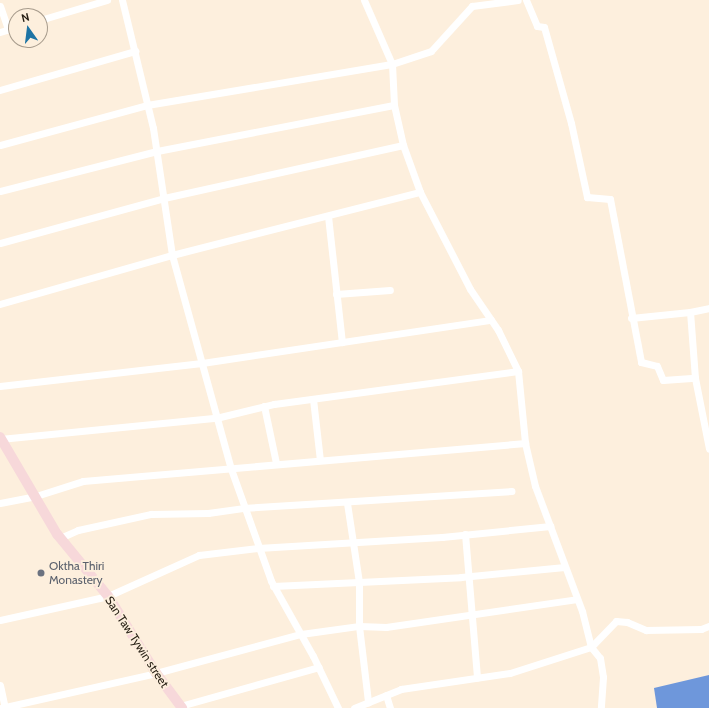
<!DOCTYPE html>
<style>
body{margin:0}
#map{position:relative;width:709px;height:708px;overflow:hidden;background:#fdefdd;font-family:Cabin,sans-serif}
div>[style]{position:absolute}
.water>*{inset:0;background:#6e97db}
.street>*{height:7px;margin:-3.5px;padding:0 3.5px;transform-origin:3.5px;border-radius:3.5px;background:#fff}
.secondary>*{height:10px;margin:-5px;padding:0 5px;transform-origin:5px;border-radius:5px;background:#f7d8da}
.dots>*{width:11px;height:11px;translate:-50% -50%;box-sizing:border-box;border:2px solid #fdefdd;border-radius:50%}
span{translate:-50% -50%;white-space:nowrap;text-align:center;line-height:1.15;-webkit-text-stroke:3.5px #fdefdd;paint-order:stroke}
.worship-label{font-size:12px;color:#5b616d}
.left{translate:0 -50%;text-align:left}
.street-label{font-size:12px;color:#261e13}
.north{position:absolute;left:8px;top:8px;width:40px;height:40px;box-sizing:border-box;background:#fdefdd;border:1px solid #a79b8c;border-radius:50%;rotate:346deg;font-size:11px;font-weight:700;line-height:16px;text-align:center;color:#261e13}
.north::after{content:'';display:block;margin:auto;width:14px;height:18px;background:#1e74a4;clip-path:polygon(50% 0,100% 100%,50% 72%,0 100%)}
</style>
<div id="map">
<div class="water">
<div style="clip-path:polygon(709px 675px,709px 708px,657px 708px,654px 688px)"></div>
</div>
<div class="street">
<div style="left:122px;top:0;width:132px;rotate:76.4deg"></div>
<div style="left:153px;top:128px;width:128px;rotate:81.5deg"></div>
<div style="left:172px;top:255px;width:222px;rotate:74.6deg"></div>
<div style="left:231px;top:469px;width:119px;rotate:70.3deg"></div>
<div style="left:271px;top:581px;width:86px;rotate:60.8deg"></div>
<div style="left:313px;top:656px;width:58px;rotate:64.3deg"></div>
<div style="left:364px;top:0;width:70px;rotate:66.4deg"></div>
<div style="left:392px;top:64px;width:41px;rotate:87.2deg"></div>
<div style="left:394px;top:105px;width:41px;rotate:77.3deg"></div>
<div style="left:403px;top:145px;width:50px;rotate:70.1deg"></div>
<div style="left:420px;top:192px;width:109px;rotate:62.7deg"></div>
<div style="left:470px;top:289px;width:50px;rotate:55.7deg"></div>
<div style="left:498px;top:330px;width:46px;rotate:64deg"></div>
<div style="left:518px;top:371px;width:72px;rotate:84.4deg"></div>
<div style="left:525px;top:443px;width:44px;rotate:76.9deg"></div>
<div style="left:535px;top:486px;width:134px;rotate:69.4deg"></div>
<div style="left:582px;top:611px;width:37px;rotate:76deg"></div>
<div style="left:591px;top:647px;width:14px;rotate:51deg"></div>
<div style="left:600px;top:658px;width:19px;rotate:81deg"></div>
<div style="left:603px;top:677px;width:31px;rotate:94deg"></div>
<div style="left:526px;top:0;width:28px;rotate:67deg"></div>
<div style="left:537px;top:26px;width:7px;rotate:8deg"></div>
<div style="left:544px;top:27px;width:100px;rotate:74.3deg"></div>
<div style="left:571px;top:123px;width:76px;rotate:77.8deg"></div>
<div style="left:587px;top:197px;width:23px;rotate:5deg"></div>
<div style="left:610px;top:199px;width:166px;rotate:79.2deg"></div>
<div style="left:641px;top:362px;width:16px;rotate:14deg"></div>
<div style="left:657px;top:366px;width:15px;rotate:67deg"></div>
<div style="left:663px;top:380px;width:32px;rotate:-4deg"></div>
<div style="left:695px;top:378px;width:66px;rotate:-94.3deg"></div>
<div style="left:0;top:6px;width:24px;rotate:71deg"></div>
<div style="left:40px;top:20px;width:70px;rotate:-16.6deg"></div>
<div style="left:0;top:32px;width:17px;rotate:-17deg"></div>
<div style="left:0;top:90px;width:141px;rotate:-16.1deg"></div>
<div style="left:0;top:145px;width:152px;rotate:-15.2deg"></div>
<div style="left:147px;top:105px;width:248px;rotate:-9.5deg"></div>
<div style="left:392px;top:64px;width:41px;rotate:-18.4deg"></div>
<div style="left:431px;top:51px;width:61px;rotate:-47.7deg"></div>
<div style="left:472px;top:6px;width:46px;rotate:-7.4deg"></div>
<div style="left:0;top:191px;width:162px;rotate:-14.3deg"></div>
<div style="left:157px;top:151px;width:241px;rotate:-11deg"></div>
<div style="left:328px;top:216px;width:127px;rotate:83.7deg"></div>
<div style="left:0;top:243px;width:170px;rotate:-15.3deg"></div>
<div style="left:164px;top:198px;width:245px;rotate:-12.5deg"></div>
<div style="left:336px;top:294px;width:54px;rotate:-4.2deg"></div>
<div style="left:0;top:304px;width:179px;rotate:-15.9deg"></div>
<div style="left:172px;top:255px;width:256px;rotate:-14.3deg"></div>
<div style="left:631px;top:318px;width:59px;rotate:-5.8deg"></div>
<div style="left:690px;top:312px;width:19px;rotate:-12deg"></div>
<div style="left:695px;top:378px;width:72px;rotate:78.8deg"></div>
<div style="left:0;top:386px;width:203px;rotate:-6.5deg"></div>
<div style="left:202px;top:363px;width:292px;rotate:-8.5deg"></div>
<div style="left:313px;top:399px;width:61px;rotate:83.5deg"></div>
<div style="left:264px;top:406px;width:58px;rotate:78.1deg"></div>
<div style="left:0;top:439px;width:217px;rotate:-5.6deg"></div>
<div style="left:216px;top:418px;width:60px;rotate:-13.6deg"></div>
<div style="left:274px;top:404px;width:246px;rotate:-7.7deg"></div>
<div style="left:0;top:503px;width:37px;rotate:-11deg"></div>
<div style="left:36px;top:496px;width:49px;rotate:-17.7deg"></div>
<div style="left:83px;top:481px;width:444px;rotate:-4.9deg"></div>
<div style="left:347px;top:503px;width:80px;rotate:81.4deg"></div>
<div style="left:359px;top:582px;width:44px;rotate:90deg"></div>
<div style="left:359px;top:626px;width:77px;rotate:83.2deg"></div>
<div style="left:465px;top:534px;width:144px;rotate:85.2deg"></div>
<div style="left:60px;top:538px;width:20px;rotate:-24deg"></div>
<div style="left:78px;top:530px;width:75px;rotate:-12.4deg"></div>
<div style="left:151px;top:514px;width:57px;rotate:-1deg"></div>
<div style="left:208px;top:513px;width:35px;rotate:-8deg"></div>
<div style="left:243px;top:508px;width:269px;rotate:-3.6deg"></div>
<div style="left:273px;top:586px;width:188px;rotate:-2.7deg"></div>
<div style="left:461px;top:577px;width:104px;rotate:-5.5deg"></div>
<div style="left:0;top:620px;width:111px;rotate:-12.5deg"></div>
<div style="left:108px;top:596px;width:100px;rotate:-24.3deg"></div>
<div style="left:199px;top:555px;width:59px;rotate:-6.8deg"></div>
<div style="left:258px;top:548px;width:184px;rotate:-3.4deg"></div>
<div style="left:442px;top:537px;width:109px;rotate:-5.8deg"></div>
<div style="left:0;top:685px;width:24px;rotate:78deg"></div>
<div style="left:386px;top:695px;width:14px;rotate:73deg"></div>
<div style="left:180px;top:706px;width:144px;rotate:-15.7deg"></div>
<div style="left:1px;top:708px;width:159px;rotate:-12.7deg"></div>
<div style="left:156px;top:673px;width:150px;rotate:-15.1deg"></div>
<div style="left:301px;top:634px;width:59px;rotate:-7.9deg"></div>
<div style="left:359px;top:626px;width:27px;rotate:2deg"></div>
<div style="left:386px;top:627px;width:193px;rotate:-8.3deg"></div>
<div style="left:354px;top:708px;width:51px;rotate:-22deg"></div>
<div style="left:401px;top:689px;width:110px;rotate:-8.4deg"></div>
<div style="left:510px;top:673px;width:85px;rotate:-17.8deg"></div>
<div style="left:591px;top:647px;width:36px;rotate:-46deg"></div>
<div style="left:616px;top:621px;width:11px;rotate:5deg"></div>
<div style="left:627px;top:622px;width:21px;rotate:23deg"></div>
<div style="left:646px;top:630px;width:55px;rotate:-1deg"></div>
<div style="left:701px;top:629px;width:9px;rotate:-21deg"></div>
</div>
<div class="secondary">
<div style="left:0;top:437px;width:113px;rotate:59.6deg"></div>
<div style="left:57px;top:534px;width:80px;rotate:50.6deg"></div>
<div style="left:108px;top:596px;width:91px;rotate:58.1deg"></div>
<div style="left:156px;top:673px;width:44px;rotate:53.4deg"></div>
</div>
<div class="dots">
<div style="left:41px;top:573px;background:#6b7280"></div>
</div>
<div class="worship-label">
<span class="left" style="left:49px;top:573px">Oktha Thiri<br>Monastery</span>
</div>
<div class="street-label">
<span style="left:137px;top:642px;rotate:57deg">San Taw Tywin street</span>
</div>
<div class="north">N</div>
</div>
